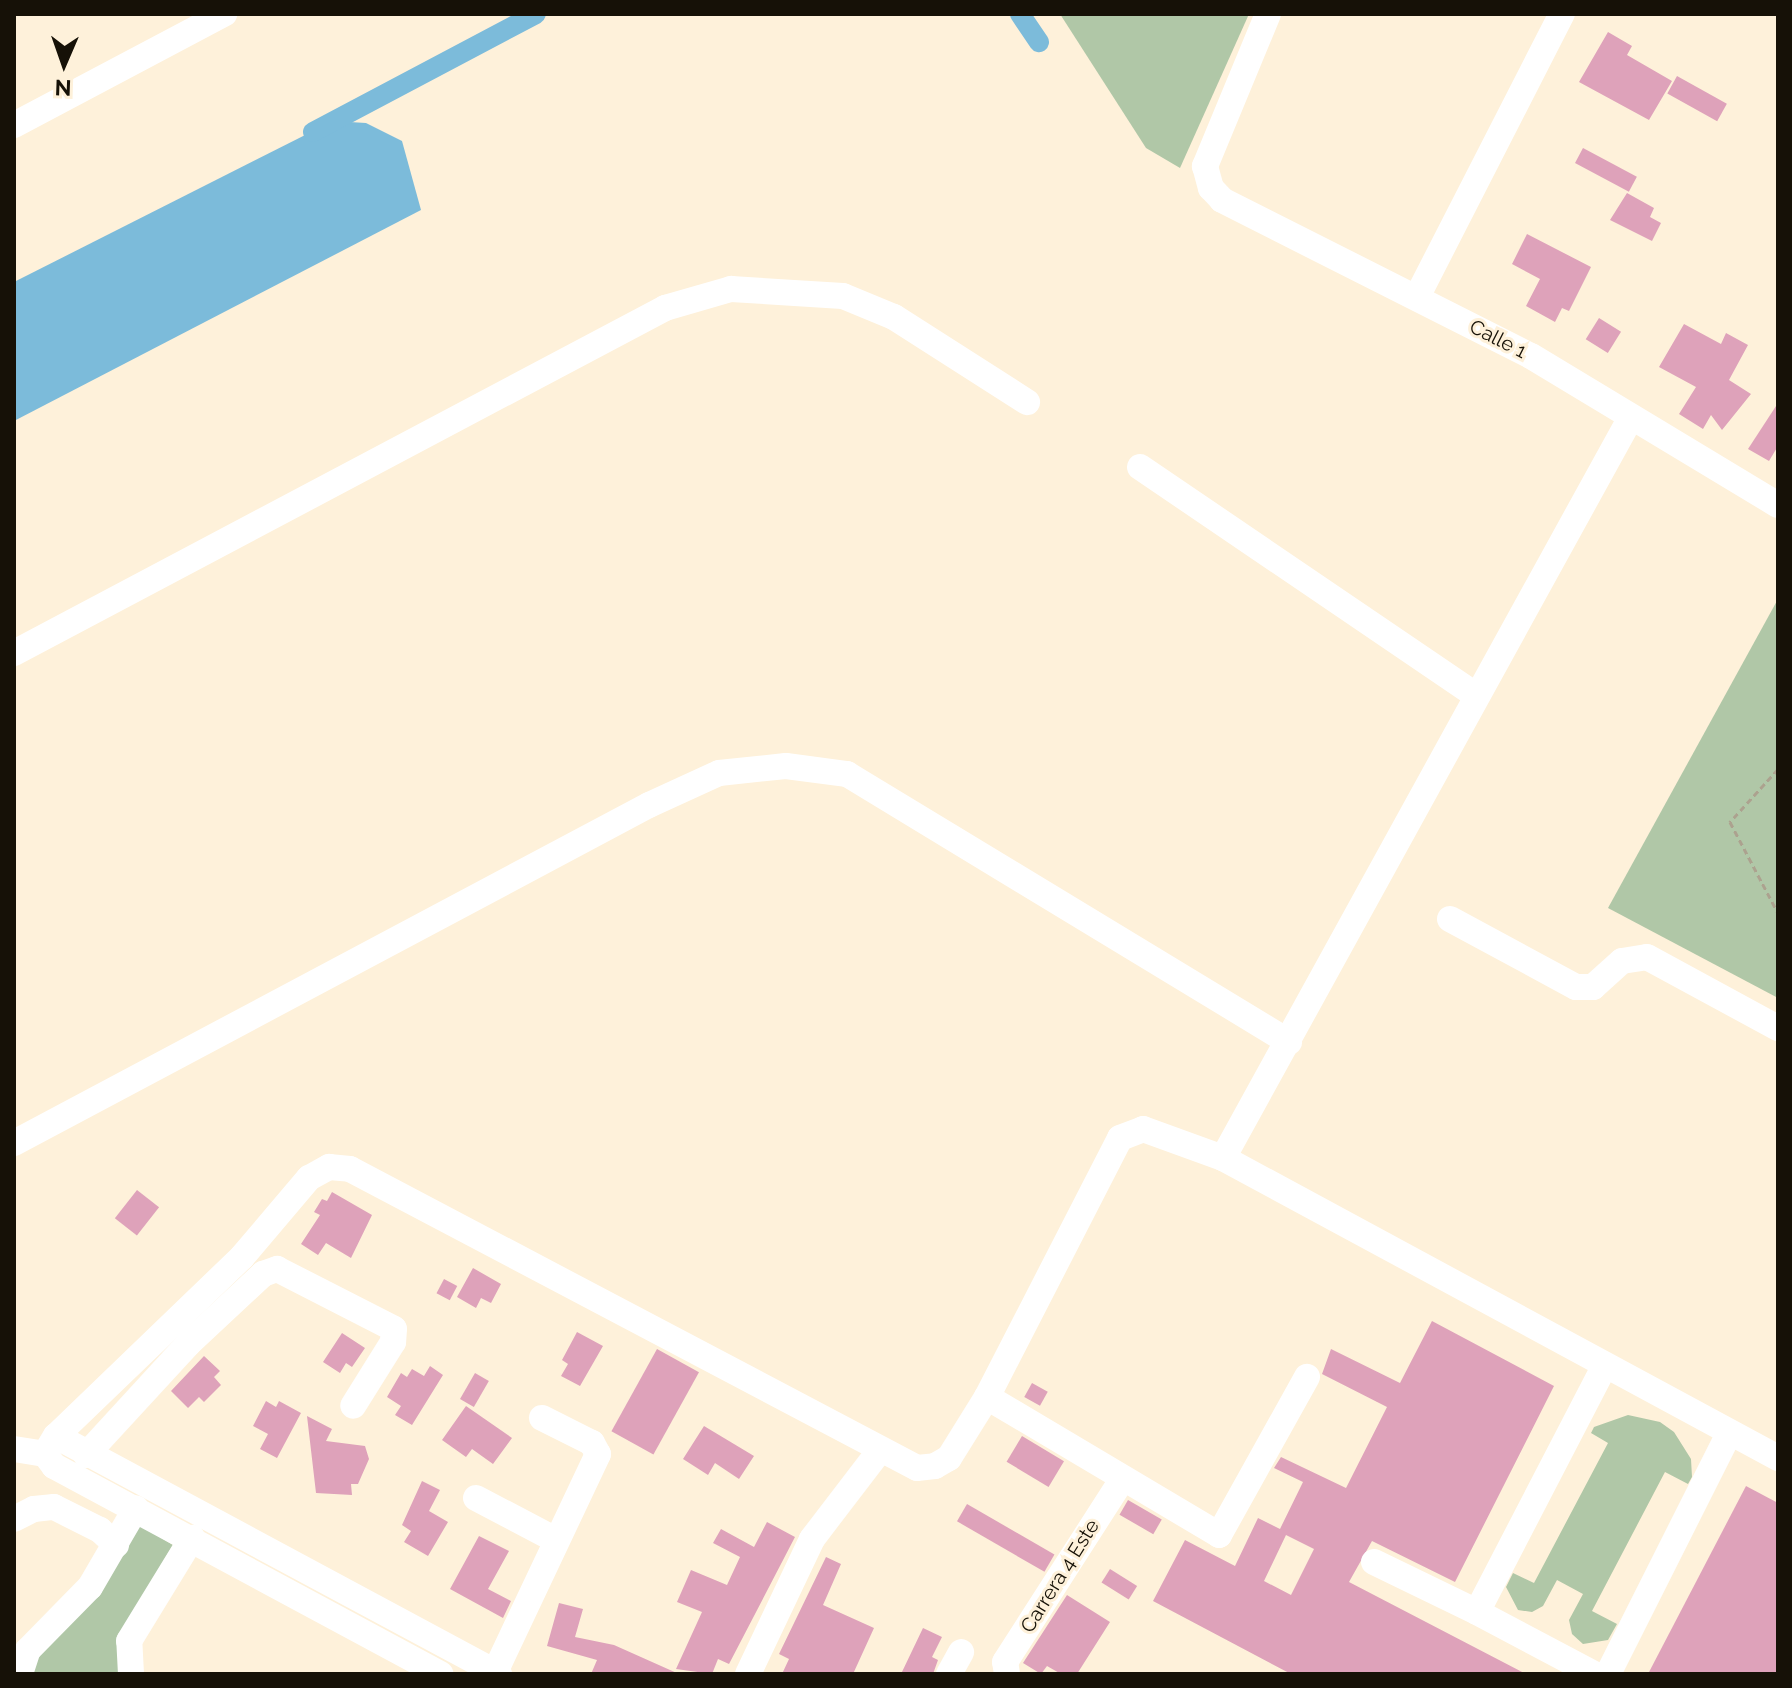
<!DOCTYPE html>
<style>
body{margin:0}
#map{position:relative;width:1792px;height:1688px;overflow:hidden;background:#fef1da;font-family:Raleway,sans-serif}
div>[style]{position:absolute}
.green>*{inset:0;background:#b0c7a7}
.water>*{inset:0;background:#7cbbda}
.canal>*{height:20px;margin:-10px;padding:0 10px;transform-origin:10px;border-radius:10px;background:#7cbbda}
.building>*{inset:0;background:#dea2ba;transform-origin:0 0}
.path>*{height:3px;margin-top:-1.5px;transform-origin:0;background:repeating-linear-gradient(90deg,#aca28f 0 6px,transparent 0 10px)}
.minor>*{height:26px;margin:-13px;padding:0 13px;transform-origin:13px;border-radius:13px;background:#fff}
span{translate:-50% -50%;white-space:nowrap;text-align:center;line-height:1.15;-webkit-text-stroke:6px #fef1da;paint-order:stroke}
.street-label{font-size:20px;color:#161107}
.frame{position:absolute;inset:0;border:16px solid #161107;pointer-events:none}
.north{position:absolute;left:24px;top:24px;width:80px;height:80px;-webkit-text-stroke:6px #fef1da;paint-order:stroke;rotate:182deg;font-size:22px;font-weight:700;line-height:32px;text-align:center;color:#161107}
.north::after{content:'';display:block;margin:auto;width:28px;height:36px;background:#161107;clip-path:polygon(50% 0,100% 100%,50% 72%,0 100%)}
</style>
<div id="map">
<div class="green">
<div style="clip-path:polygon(1060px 14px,1249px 14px,1180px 168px,1146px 148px)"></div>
<div style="clip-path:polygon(1778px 599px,1778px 998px,1608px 908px)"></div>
<div style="clip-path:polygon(1628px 1415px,1660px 1422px,1674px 1432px,1691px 1459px,1692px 1477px,1688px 1484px,1665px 1472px,1592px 1611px,1617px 1624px,1608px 1640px,1583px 1644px,1572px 1634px,1569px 1620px,1583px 1594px,1557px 1580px,1543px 1606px,1532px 1612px,1518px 1610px,1506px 1587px,1513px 1573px,1534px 1583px,1608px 1443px,1591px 1433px,1594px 1427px)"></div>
<div style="clip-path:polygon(138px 1524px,173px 1545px,124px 1627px,119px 1674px,33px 1674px,38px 1655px)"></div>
</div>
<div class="water">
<div style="clip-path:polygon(333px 121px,366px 123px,402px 141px,421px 210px,14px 421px,14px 282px)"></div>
</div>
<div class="canal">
<div style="left:1020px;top:14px;width:34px;rotate:56deg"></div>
<div style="left:313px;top:132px;width:252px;rotate:-27.9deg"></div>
</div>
<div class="building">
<div style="clip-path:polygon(1608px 32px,1632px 46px,1627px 55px,1672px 81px,1649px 120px,1579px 82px)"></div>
<div style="left:1677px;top:76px;width:57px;height:20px;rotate:29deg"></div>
<div style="left:1583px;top:148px;width:61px;height:17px;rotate:28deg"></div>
<div style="clip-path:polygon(1627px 193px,1654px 208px,1650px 217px,1661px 223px,1652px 241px,1610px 220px)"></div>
<div style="clip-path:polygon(1527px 234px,1591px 267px,1569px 311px,1562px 308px,1555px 322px,1526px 306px,1540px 279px,1512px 264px)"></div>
<div style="left:1599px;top:318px;width:26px;height:25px;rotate:32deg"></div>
<div style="clip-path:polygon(1684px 324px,1721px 344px,1726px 333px,1748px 345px,1729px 380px,1751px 394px,1722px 430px,1711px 415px,1703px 429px,1679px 414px,1696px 387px,1659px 367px)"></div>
<div style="clip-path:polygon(1778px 403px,1778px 446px,1769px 461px,1748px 449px)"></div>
<div style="left:137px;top:1190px;width:28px;height:36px;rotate:38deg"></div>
<div style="clip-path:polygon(332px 1192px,372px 1215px,351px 1258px,326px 1243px,318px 1255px,301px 1244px,320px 1215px,314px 1212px,322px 1199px,327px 1201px)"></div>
<div style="clip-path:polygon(473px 1268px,501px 1284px,491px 1303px,481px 1298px,476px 1308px,457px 1297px)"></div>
<div style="left:444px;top:1279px;width:15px;height:16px;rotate:28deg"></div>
<div style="clip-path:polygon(evenodd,1432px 1321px,1554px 1386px,1455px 1582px,1372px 1541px,1349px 1582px,1526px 1674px,1291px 1674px,1153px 1601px,1185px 1540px,1235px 1566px,1258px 1518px,1280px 1529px,1303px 1482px,1274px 1468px,1281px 1457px,1346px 1488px,1387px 1407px,1322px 1374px,1331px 1349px,1400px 1383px,1432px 1321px,1286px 1535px,1314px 1549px,1291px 1595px,1264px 1581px,1286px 1535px)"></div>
<div style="clip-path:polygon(577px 1332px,603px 1346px,580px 1386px,561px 1376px,568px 1364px,562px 1360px)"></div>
<div style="clip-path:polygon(342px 1333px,365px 1348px,352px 1367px,346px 1363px,340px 1373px,323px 1362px)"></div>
<div style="left:657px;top:1349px;width:48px;height:94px;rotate:29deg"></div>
<div style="clip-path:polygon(204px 1356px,220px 1371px,214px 1377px,221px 1385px,204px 1402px,199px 1397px,188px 1408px,171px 1391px)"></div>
<div style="clip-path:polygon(430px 1366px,443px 1375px,412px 1425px,395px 1415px,401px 1406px,387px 1397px,401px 1373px,407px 1377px,412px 1369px,424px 1376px)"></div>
<div style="left:475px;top:1373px;width:16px;height:30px;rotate:30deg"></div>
<div style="left:1032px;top:1383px;width:18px;height:16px;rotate:29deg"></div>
<div style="clip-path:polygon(266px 1401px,276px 1407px,279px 1401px,301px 1413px,277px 1458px,260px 1449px,268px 1434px,253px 1426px)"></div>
<div style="clip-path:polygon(466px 1406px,512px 1438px,493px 1464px,472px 1449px,466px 1457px,442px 1440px)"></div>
<div style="clip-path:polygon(307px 1416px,332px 1429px,326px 1441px,365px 1446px,369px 1459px,358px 1484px,351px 1484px,352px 1495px,316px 1493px)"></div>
<div style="clip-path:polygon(704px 1426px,754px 1456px,739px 1479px,715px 1463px,708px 1475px,683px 1459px)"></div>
<div style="left:1022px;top:1436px;width:49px;height:30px;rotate:31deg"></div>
<div style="clip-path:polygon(422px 1481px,440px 1490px,429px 1511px,448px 1522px,428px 1556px,404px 1542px,411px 1531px,402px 1525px)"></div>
<div style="clip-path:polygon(1746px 1486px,1778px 1503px,1778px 1674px,1648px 1674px)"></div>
<div style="left:1128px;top:1500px;width:39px;height:17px;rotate:30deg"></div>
<div style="left:967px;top:1504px;width:101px;height:20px;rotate:30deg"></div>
<div style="clip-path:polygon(767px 1522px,795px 1537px,729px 1664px,718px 1659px,712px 1674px,676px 1669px,702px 1612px,677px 1602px,691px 1570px,727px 1585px,740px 1557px,713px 1543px,721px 1529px,754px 1547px)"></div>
<div style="clip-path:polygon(479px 1536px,509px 1551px,488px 1589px,511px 1601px,503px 1618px,450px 1589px)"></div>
<div style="clip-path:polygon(826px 1557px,841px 1564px,823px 1605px,874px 1628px,853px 1674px,782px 1674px,789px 1659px,779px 1654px)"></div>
<div style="left:1110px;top:1569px;width:32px;height:16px;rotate:32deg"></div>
<div style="clip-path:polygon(1067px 1595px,1110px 1622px,1077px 1674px,1061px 1674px,1047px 1666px,1041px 1674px,1023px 1663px)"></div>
<div style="clip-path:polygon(559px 1603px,583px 1609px,575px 1637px,614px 1645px,679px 1674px,591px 1674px,597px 1660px,547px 1646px)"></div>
<div style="clip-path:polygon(923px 1628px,942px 1637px,932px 1657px,938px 1660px,933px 1674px,901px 1674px)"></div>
</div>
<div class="path">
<div style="left:1778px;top:769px;width:72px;rotate:132.2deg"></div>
<div style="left:1730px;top:822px;width:103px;rotate:62.2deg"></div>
</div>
<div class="minor">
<div style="left:1268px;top:14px;width:165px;rotate:112.5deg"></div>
<div style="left:1205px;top:166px;width:23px;rotate:75deg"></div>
<div style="left:1211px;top:188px;width:16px;rotate:47deg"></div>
<div style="left:1222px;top:200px;width:346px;rotate:26.8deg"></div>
<div style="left:1531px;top:356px;width:288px;rotate:31.1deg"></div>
<div style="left:14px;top:125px;width:238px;rotate:-27.9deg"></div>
<div style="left:1417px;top:297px;width:318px;rotate:-62.9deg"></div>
<div style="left:1140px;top:467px;width:406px;rotate:34.2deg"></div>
<div style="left:14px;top:653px;width:737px;rotate:-27.92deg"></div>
<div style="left:665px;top:308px;width:69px;rotate:-16.1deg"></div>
<div style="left:731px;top:289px;width:112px;rotate:3.6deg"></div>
<div style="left:843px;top:296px;width:55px;rotate:22.4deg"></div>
<div style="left:894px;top:317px;width:158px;rotate:32.6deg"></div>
<div style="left:1450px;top:919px;width:143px;rotate:28.4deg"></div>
<div style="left:1576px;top:987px;width:17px"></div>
<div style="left:1593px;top:987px;width:39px;rotate:-42deg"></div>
<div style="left:1622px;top:961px;width:25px;rotate:-9deg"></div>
<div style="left:1647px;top:957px;width:149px;rotate:28.5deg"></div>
<div style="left:14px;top:1143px;width:719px;rotate:-28.03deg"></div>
<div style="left:649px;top:805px;width:77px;rotate:-24.6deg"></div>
<div style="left:719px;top:773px;width:67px;rotate:-6deg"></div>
<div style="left:786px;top:766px;width:62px;rotate:7.5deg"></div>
<div style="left:847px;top:774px;width:517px;rotate:31.23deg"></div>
<div style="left:1223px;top:1158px;width:846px;rotate:-61.16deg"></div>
<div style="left:987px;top:1397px;width:270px;rotate:30.7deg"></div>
<div style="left:1219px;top:1535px;width:181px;rotate:-60.9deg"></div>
<div style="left:56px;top:1436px;width:503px;rotate:28.25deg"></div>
<div style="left:14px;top:1449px;width:31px;rotate:9deg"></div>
<div style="left:45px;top:1454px;width:15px;rotate:53deg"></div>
<div style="left:54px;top:1466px;width:439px;rotate:28.3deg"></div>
<div style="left:45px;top:1454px;width:21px;rotate:-59deg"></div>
<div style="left:56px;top:1436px;width:258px;rotate:-43.9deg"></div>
<div style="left:242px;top:1257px;width:104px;rotate:-49.7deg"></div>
<div style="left:309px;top:1178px;width:23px;rotate:-29deg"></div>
<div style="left:329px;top:1167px;width:21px;rotate:5deg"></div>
<div style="left:350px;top:1169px;width:641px;rotate:27.8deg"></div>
<div style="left:917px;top:1468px;width:18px;rotate:-6deg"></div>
<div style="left:935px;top:1466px;width:16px;rotate:-30deg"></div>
<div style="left:949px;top:1458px;width:72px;rotate:-58.1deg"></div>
<div style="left:987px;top:1397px;width:291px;rotate:-62.8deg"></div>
<div style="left:1120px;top:1138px;width:25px;rotate:-21deg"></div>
<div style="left:1143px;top:1129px;width:85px;rotate:19.9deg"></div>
<div style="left:1223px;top:1158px;width:631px;rotate:28.39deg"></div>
<div style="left:86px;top:1455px;width:151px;rotate:-47.4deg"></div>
<div style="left:188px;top:1344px;width:103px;rotate:-43deg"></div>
<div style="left:263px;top:1274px;width:15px;rotate:-20deg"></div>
<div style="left:277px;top:1269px;width:131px;rotate:27.1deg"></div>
<div style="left:394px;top:1329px;width:13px;rotate:94deg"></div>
<div style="left:393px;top:1342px;width:75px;rotate:122deg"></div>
<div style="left:476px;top:1498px;width:88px;rotate:27.7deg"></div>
<div style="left:14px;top:1519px;width:22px;rotate:-27deg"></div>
<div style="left:34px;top:1509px;width:20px;rotate:-6deg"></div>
<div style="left:54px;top:1507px;width:51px;rotate:26.6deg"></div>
<div style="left:100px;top:1530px;width:22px;rotate:43deg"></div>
<div style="left:1374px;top:1562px;width:114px;rotate:25.9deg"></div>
<div style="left:495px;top:1672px;width:241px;rotate:-64.7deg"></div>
<div style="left:598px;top:1454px;width:13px;rotate:-119deg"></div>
<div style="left:592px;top:1443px;width:56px;rotate:-153.4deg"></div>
<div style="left:20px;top:1674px;width:25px;rotate:-72deg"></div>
<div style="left:28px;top:1650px;width:88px;rotate:-45.5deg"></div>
<div style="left:90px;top:1587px;width:91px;rotate:-59.8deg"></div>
<div style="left:131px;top:1674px;width:33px;rotate:-93deg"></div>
<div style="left:129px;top:1641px;width:121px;rotate:-58.5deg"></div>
<div style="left:748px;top:1674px;width:149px;rotate:-64.6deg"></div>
<div style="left:812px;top:1539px;width:112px;rotate:-52.6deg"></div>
<div style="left:949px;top:1674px;width:25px;rotate:-61deg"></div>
<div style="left:1007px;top:1674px;width:12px;rotate:-99deg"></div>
<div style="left:1005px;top:1662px;width:216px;rotate:-57.3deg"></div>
<div style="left:1594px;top:1674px;width:132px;rotate:-152.1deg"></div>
<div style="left:1477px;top:1612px;width:276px;rotate:-62.6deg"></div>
<div style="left:1608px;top:1674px;width:270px;rotate:-63.3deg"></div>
</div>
<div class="street-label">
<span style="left:1498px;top:339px;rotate:27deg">Calle 1</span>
<span style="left:1060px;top:1576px;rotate:-58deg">Carrera 4 Este</span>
</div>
<div class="frame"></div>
<div class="north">N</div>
</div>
